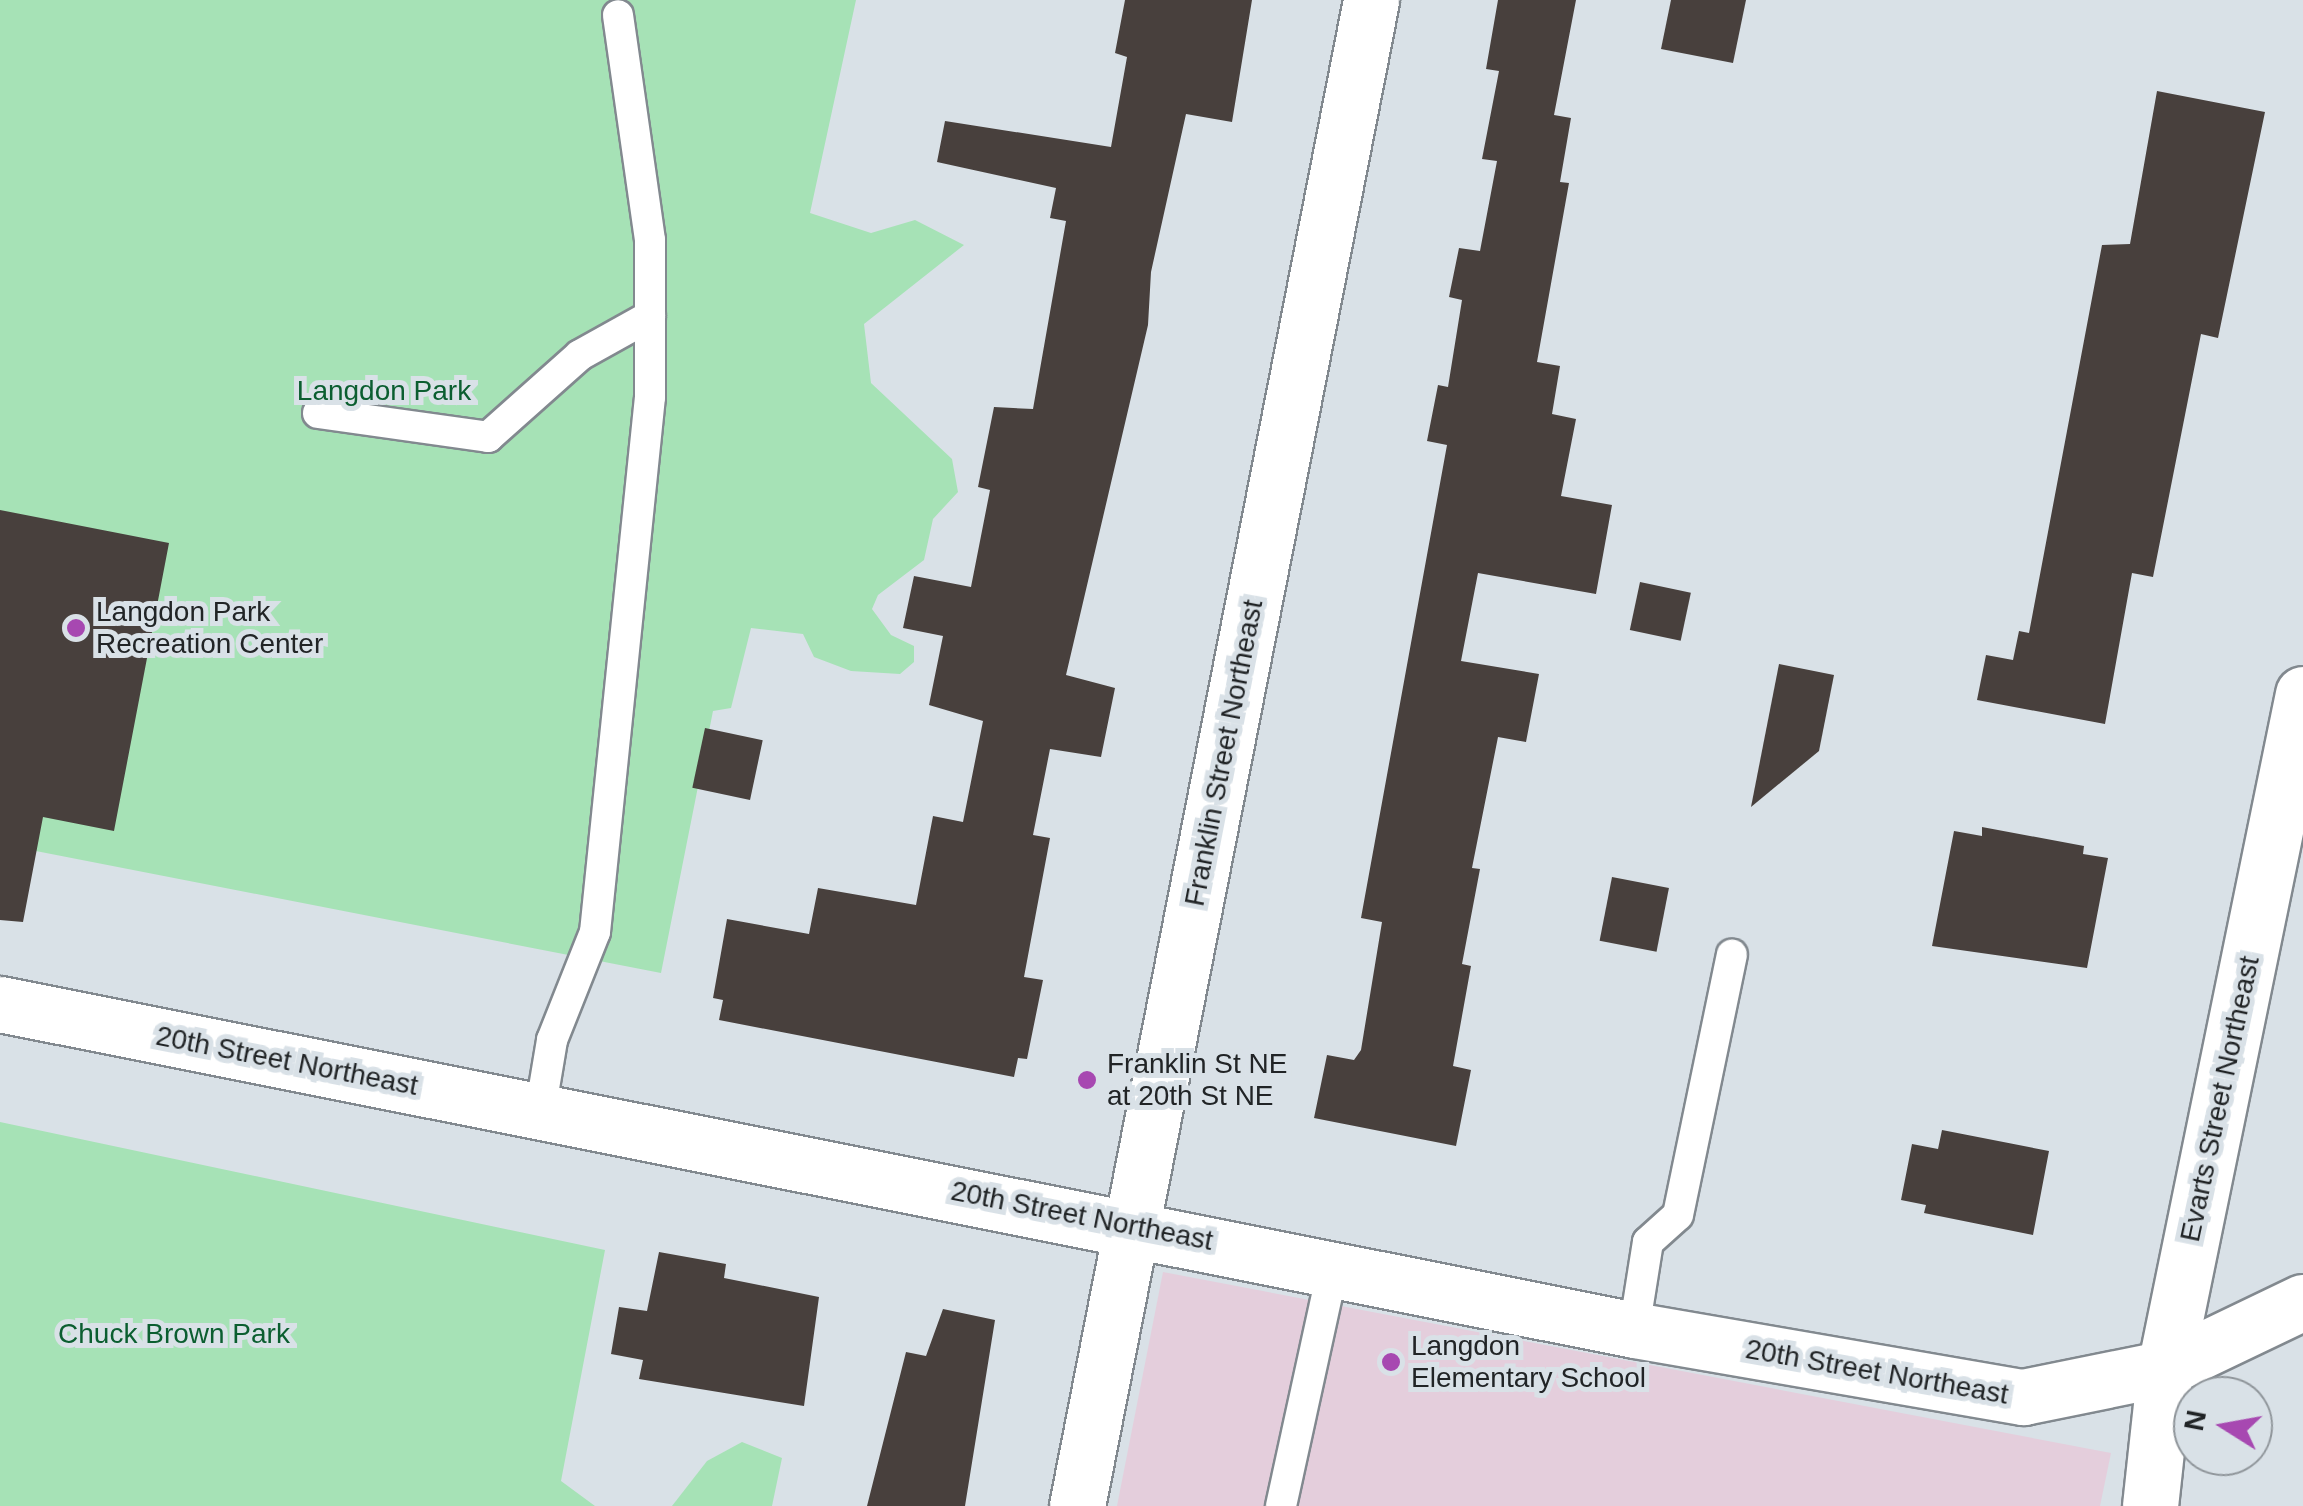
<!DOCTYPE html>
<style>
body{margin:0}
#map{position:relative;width:2303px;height:1506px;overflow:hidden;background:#d9e1e7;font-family:Arial,sans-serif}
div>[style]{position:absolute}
.education>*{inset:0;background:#e4cedc}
.green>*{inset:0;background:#a6e2b6}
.building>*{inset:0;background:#48403d;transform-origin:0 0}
.roads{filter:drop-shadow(2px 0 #82898f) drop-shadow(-2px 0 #82898f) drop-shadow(0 2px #82898f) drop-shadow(0 -2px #82898f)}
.service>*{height:30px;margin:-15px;padding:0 15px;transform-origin:15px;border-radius:15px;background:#fff}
.minor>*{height:55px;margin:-27.5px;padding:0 27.5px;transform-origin:27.5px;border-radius:27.5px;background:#fff}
.tertiary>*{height:55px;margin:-27.5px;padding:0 27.5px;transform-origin:27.5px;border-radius:27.5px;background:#fff}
.dots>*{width:28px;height:28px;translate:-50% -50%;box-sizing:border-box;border:5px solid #d9e1e7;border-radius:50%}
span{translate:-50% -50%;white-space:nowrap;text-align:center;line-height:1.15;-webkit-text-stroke:10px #d9e1e7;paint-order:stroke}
.park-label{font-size:28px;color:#0b5e30}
.poi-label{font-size:28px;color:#212426}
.left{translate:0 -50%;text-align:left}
.street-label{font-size:28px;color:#212426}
.north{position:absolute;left:2173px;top:1376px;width:100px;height:100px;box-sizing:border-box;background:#d9e1e7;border:2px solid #8f959a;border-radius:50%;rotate:281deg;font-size:28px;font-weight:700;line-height:40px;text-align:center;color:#212426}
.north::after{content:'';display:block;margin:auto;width:35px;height:45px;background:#a748b1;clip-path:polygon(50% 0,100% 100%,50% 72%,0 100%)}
</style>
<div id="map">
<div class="education">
<div style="clip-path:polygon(1163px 1272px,2111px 1453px,2100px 1506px,1117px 1506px)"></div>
</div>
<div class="green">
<div style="clip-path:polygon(0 0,856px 0,810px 213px,871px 233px,915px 220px,964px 245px,864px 324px,871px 383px,952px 459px,958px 492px,933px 519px,924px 560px,878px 595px,872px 609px,891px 635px,914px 646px,914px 662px,900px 674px,851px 671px,814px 657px,803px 634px,751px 628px,731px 708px,713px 711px,661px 973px,0 844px)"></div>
<div style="clip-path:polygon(0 1122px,605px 1250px,561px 1481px,595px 1506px,0 1506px)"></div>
<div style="clip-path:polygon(742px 1442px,782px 1458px,772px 1506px,672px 1506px,707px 1461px)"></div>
</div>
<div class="building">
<div style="clip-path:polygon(1125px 0,1252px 0,1232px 122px,1186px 114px,1151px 272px,1148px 325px,1066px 675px,1115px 688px,1101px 757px,1050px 749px,1033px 835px,1050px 838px,1024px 977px,1043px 980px,1027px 1059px,1018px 1058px,1014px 1077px,719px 1020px,723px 1000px,713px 998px,727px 919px,809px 934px,818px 888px,916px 905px,933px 816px,963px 822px,983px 721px,929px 705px,943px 636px,903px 628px,914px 576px,971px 587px,990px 490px,978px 487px,994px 407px,1033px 409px,1066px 221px,1050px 218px,1056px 188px,937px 162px,945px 121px,1111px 147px,1127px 57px,1115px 53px)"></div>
<div style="clip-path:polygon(1498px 0,1576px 0,1554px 115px,1571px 118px,1560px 182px,1569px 183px,1537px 362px,1560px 366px,1552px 414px,1576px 419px,1561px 496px,1612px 505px,1596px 594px,1478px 573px,1461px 661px,1539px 674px,1526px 742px,1498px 737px,1472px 868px,1480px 869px,1462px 964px,1471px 966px,1453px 1066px,1471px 1070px,1456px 1146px,1314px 1118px,1327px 1055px,1354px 1060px,1361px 1050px,1382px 922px,1361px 918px,1447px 445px,1427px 441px,1438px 385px,1448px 387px,1462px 300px,1449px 297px,1459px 248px,1480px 251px,1497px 161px,1482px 159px,1499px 71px,1486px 69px)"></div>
<div style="clip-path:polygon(1671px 0,1746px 0,1733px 63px,1661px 49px)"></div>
<div style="clip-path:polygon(2157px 91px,2265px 112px,2218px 338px,2201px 334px,2153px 577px,2132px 573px,2105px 724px,1977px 700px,1986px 655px,2013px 660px,2019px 631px,2029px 633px,2102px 245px,2130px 244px)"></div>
<div style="clip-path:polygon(0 510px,169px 543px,114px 831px,43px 817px,23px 922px,0 920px)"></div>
<div style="left:1640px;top:582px;width:52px;height:49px;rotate:12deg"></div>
<div style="clip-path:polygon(1779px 664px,1834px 675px,1819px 751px,1751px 807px)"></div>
<div style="left:705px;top:728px;width:59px;height:61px;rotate:12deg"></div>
<div style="clip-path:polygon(1982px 827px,2084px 846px,2083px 854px,2108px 858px,2087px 968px,1932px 946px,1954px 831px,1982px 836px)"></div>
<div style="left:1612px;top:877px;width:58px;height:65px;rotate:11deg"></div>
<div style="clip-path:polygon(1942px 1130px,2049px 1151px,2033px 1235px,1924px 1213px,1926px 1205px,1901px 1200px,1912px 1144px,1938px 1149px)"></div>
<div style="clip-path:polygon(659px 1252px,726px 1264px,724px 1278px,819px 1297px,804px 1406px,639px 1379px,643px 1360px,611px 1354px,619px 1307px,647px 1311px)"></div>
<div style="clip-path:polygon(943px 1309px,995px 1320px,965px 1506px,867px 1506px,906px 1352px,926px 1356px)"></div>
</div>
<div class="roads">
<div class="service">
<div style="left:318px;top:413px;width:172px;rotate:8deg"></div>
<div style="left:488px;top:437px;width:123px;rotate:-41.7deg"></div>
<div style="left:580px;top:355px;width:80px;rotate:-29.1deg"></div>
<div style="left:540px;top:1112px;width:73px;rotate:-80.5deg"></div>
<div style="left:552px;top:1040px;width:116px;rotate:-68.3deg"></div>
<div style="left:595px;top:932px;width:538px;rotate:-84.13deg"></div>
<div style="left:650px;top:397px;width:157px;rotate:-90deg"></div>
<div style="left:650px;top:240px;width:227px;rotate:-98.1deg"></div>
<div style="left:1634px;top:1330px;width:89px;rotate:-81deg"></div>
<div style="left:1648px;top:1242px;width:40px;rotate:-42deg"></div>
<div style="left:1678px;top:1215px;width:266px;rotate:-78.3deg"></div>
<div style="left:1281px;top:1506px;width:244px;rotate:-77.7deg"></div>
</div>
<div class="minor">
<div style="left:0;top:1004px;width:1666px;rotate:11.28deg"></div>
<div style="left:1634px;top:1330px;width:395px;rotate:9.8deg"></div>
<div style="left:2023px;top:1397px;width:145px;rotate:-11.5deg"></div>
<div style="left:2150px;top:1506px;width:139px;rotate:-83.8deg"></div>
<div style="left:2165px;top:1368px;width:688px;rotate:-78.43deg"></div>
</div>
<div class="tertiary">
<div style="left:2165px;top:1368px;width:153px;rotate:-25.6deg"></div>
<div style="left:1077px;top:1506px;width:1534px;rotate:-78.95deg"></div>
</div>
</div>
<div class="dots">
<div style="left:76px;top:628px;background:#a748b1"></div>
<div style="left:1087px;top:1080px;background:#a748b1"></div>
<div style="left:1391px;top:1362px;background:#a748b1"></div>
</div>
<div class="park-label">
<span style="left:384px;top:391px">Langdon Park</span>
<span style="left:174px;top:1334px">Chuck Brown Park</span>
</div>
<div class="poi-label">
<span class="left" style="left:96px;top:628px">Langdon Park<br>Recreation Center</span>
<span class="left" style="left:1107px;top:1080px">Franklin St NE<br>at 20th St NE</span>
<span class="left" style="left:1411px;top:1362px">Langdon<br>Elementary School</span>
</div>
<div class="street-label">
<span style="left:1224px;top:753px;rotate:-79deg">Franklin Street Northeast</span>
<span style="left:287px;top:1061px;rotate:11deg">20th Street Northeast</span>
<span style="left:2220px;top:1099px;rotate:-78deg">Evarts Street Northeast</span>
<span style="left:1082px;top:1216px;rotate:11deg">20th Street Northeast</span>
<span style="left:1877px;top:1372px;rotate:10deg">20th Street Northeast</span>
</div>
<div class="north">N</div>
</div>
